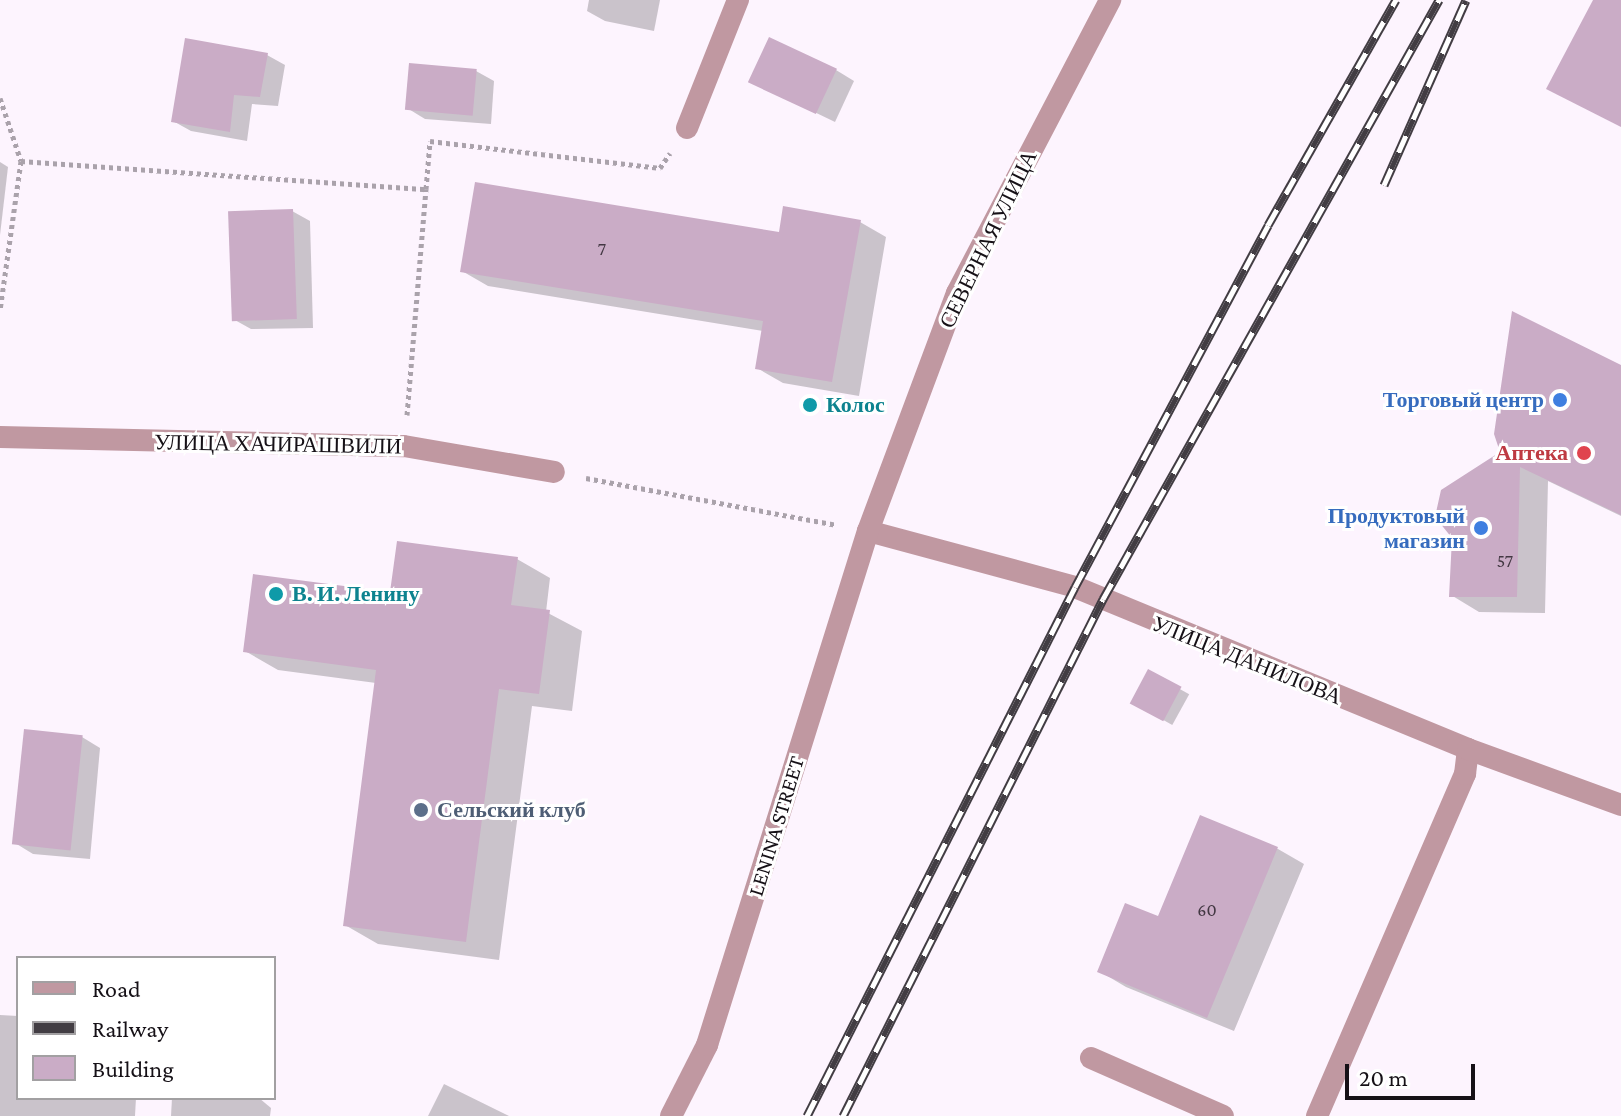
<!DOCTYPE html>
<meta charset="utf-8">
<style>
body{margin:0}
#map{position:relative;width:1621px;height:1116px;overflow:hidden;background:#fdf4fe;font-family:"Crimson Pro",serif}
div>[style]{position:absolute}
.shadow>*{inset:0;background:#0003;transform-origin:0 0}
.building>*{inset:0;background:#caacc6;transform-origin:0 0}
.path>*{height:5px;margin-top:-2.5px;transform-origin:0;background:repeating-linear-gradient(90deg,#aaa2ab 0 4px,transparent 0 8px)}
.service>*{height:22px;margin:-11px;padding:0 11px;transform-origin:11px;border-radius:11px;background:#c098a1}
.minor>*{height:22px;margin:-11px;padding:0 11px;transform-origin:11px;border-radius:11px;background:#c098a1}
.tertiary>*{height:22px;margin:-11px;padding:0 11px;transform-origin:11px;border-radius:11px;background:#c098a1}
.rail>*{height:9px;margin-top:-4.5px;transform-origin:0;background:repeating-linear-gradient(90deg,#fff 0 18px,#423d43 0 36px);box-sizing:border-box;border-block:2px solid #423d43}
.dots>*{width:22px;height:22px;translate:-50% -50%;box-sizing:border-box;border:4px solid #fff;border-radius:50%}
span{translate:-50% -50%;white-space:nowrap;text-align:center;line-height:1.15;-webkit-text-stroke:6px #fff;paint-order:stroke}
.number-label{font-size:18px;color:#433843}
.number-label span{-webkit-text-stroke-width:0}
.street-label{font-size:22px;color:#161117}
.shop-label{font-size:22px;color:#366cbe;font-weight:700}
.right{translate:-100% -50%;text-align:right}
.culture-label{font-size:22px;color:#0d838f;font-weight:700}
.left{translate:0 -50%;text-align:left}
.health-label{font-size:22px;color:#be3a42;font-weight:700}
.service-label{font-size:22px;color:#4e5e75;font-weight:700}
.legend{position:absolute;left:16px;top:956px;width:260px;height:144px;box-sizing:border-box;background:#fff;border:2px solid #a2a0a2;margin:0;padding:10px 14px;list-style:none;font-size:24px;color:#161117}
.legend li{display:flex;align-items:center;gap:16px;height:40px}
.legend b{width:40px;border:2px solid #a2a0a2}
.scale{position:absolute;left:1345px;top:1064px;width:130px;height:36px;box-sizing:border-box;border:4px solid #161117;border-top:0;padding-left:10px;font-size:24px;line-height:28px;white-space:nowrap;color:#161117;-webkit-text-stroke:6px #fff;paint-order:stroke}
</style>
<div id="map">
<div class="shadow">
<div style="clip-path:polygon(589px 0,660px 0,654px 31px,605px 21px,587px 11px)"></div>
<div style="clip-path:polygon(267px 55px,285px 65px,278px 106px,252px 104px,247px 141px,191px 131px,173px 121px)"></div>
<div style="clip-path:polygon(836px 70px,854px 81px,835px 122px,750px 81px)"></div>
<div style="clip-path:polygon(476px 71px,494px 81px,491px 124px,425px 119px,407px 108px)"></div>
<div style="clip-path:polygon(0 162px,8px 167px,0 235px)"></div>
<div style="clip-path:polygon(292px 211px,310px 221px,313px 328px,251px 329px,233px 319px)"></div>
<div style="clip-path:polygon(860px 222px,886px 237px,859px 396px,783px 383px,757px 368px,763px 331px,488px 286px,462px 271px)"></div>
<div style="clip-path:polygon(1621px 368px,1621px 516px,1548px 481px,1545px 613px,1479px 612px,1451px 595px,1502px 452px)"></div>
<div style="clip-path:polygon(517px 559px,550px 578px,546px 612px,582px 631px,572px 711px,532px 706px,499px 960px,378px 944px,345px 925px,376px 683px,278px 670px,245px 651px,392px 594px)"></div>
<div style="left:1149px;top:672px;width:46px;height:35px;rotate:29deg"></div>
<div style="clip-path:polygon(82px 737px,100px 748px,90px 859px,33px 854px,15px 843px)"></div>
<div style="clip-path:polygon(1201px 818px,1278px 849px,1304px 864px,1234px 1031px,1126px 987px,1099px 971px,1159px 919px)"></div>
<div style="clip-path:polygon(0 1015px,18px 1016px,18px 1098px,136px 1098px,135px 1116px,0 1116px)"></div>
<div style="clip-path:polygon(444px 1084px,509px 1116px,428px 1116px)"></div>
<div style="clip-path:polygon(172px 1098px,259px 1098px,271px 1108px,270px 1116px,171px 1116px)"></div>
</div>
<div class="building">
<div style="clip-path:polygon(1593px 0,1621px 0,1621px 127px,1546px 89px)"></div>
<div style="left:769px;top:37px;width:75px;height:50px;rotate:25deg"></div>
<div style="clip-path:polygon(185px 38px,268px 53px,260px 97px,234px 95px,230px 132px,171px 122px)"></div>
<div style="left:409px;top:63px;width:68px;height:47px;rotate:5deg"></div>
<div style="clip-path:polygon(475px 182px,779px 232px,783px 206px,861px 220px,832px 382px,755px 369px,763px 321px,460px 272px)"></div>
<div style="left:293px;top:209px;width:110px;height:65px;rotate:88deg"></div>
<div style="clip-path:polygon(1512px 311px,1621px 365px,1621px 515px,1520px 467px,1517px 597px,1449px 597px,1452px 538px,1435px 517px,1441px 490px,1500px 452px,1494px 434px)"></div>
<div style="clip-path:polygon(397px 541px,518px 557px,511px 605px,550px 610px,539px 694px,499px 689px,466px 942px,343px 926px,376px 670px,243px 652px,253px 574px,390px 592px)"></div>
<div style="left:1148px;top:669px;width:38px;height:39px;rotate:28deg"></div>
<div style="left:24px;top:729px;width:59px;height:116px;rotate:6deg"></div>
<div style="clip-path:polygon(1200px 815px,1278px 847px,1207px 1018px,1097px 972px,1125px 903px,1158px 916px)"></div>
</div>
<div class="path">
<div style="left:0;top:98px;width:66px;rotate:71.6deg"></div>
<div style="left:21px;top:161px;width:151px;rotate:98deg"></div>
<div style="left:21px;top:161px;width:406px;rotate:4deg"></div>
<div style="left:426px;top:189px;width:48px;rotate:-85.2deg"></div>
<div style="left:430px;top:141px;width:232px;rotate:6.7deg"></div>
<div style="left:660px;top:168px;width:18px;rotate:-56deg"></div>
<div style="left:407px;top:415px;width:227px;rotate:-85.2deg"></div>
<div style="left:586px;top:478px;width:254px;rotate:10.6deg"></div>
</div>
<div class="service">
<div style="left:1091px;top:1058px;width:144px;rotate:23.7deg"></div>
<div style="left:1317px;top:1116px;width:373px;rotate:-66.6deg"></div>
<div style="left:1465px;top:774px;width:25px;rotate:-83deg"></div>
</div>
<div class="minor">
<div style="left:687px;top:128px;width:138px;rotate:-68.3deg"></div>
<div style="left:0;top:437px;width:404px;rotate:1.3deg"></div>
<div style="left:404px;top:446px;width:152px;rotate:9.8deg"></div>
</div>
<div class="tertiary">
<div style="left:868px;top:531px;width:214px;rotate:15.1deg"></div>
<div style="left:1075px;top:587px;width:425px;rotate:22.4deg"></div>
<div style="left:1468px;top:749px;width:163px;rotate:20.1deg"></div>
<div style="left:671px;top:1116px;width:80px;rotate:-63.1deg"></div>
<div style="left:707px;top:1045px;width:539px;rotate:-72.61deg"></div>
<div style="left:868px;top:531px;width:254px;rotate:-69.5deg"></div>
<div style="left:957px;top:293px;width:331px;rotate:-62.4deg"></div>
</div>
<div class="rail">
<div style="left:1384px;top:185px;width:202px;rotate:-66.1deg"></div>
<div style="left:807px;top:1116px;width:593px;rotate:-63.13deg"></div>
<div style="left:1075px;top:587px;width:410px;rotate:-61.9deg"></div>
<div style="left:1268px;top:225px;width:259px;rotate:-60.4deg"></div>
<div style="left:843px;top:1116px;width:579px;rotate:-63.3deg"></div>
<div style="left:1103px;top:599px;width:687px;rotate:-60.71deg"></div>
</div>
<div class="dots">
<div style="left:1560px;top:400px;background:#3f7fe0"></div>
<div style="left:810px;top:405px;background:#0f9aa8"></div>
<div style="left:1584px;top:453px;background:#e0444e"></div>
<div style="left:1481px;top:528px;background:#3f7fe0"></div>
<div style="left:276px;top:594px;background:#0f9aa8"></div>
<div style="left:421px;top:810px;background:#5c6f8a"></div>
</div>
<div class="number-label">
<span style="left:602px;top:249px">7</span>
<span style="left:1505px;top:561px">57</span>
<span style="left:1207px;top:910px">60</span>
</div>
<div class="street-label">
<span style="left:988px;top:239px;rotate:-64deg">СЕВЕРНАЯ УЛИЦА</span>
<span style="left:278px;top:444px;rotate:1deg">УЛИЦА ХАЧИРАШВИЛИ</span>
<span style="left:1247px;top:660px;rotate:22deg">УЛИЦА ДАНИЛОВА</span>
<span style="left:776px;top:826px;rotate:-73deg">LENINA STREET</span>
</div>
<div class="shop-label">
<span class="right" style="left:1544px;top:400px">Торговый центр</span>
<span class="right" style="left:1465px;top:528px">Продуктовый<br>магазин</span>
</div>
<div class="culture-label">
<span class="left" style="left:826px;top:405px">Колос</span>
<span class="left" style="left:292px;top:594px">В. И. Ленину</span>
</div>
<div class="health-label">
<span class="right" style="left:1568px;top:453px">Аптека</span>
</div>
<div class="service-label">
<span class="left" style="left:437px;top:810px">Сельский клуб</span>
</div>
<ul class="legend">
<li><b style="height:10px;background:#c098a1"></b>Road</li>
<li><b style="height:10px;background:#423d43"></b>Railway</li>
<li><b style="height:22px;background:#caacc6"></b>Building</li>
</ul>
<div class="scale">20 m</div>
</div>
